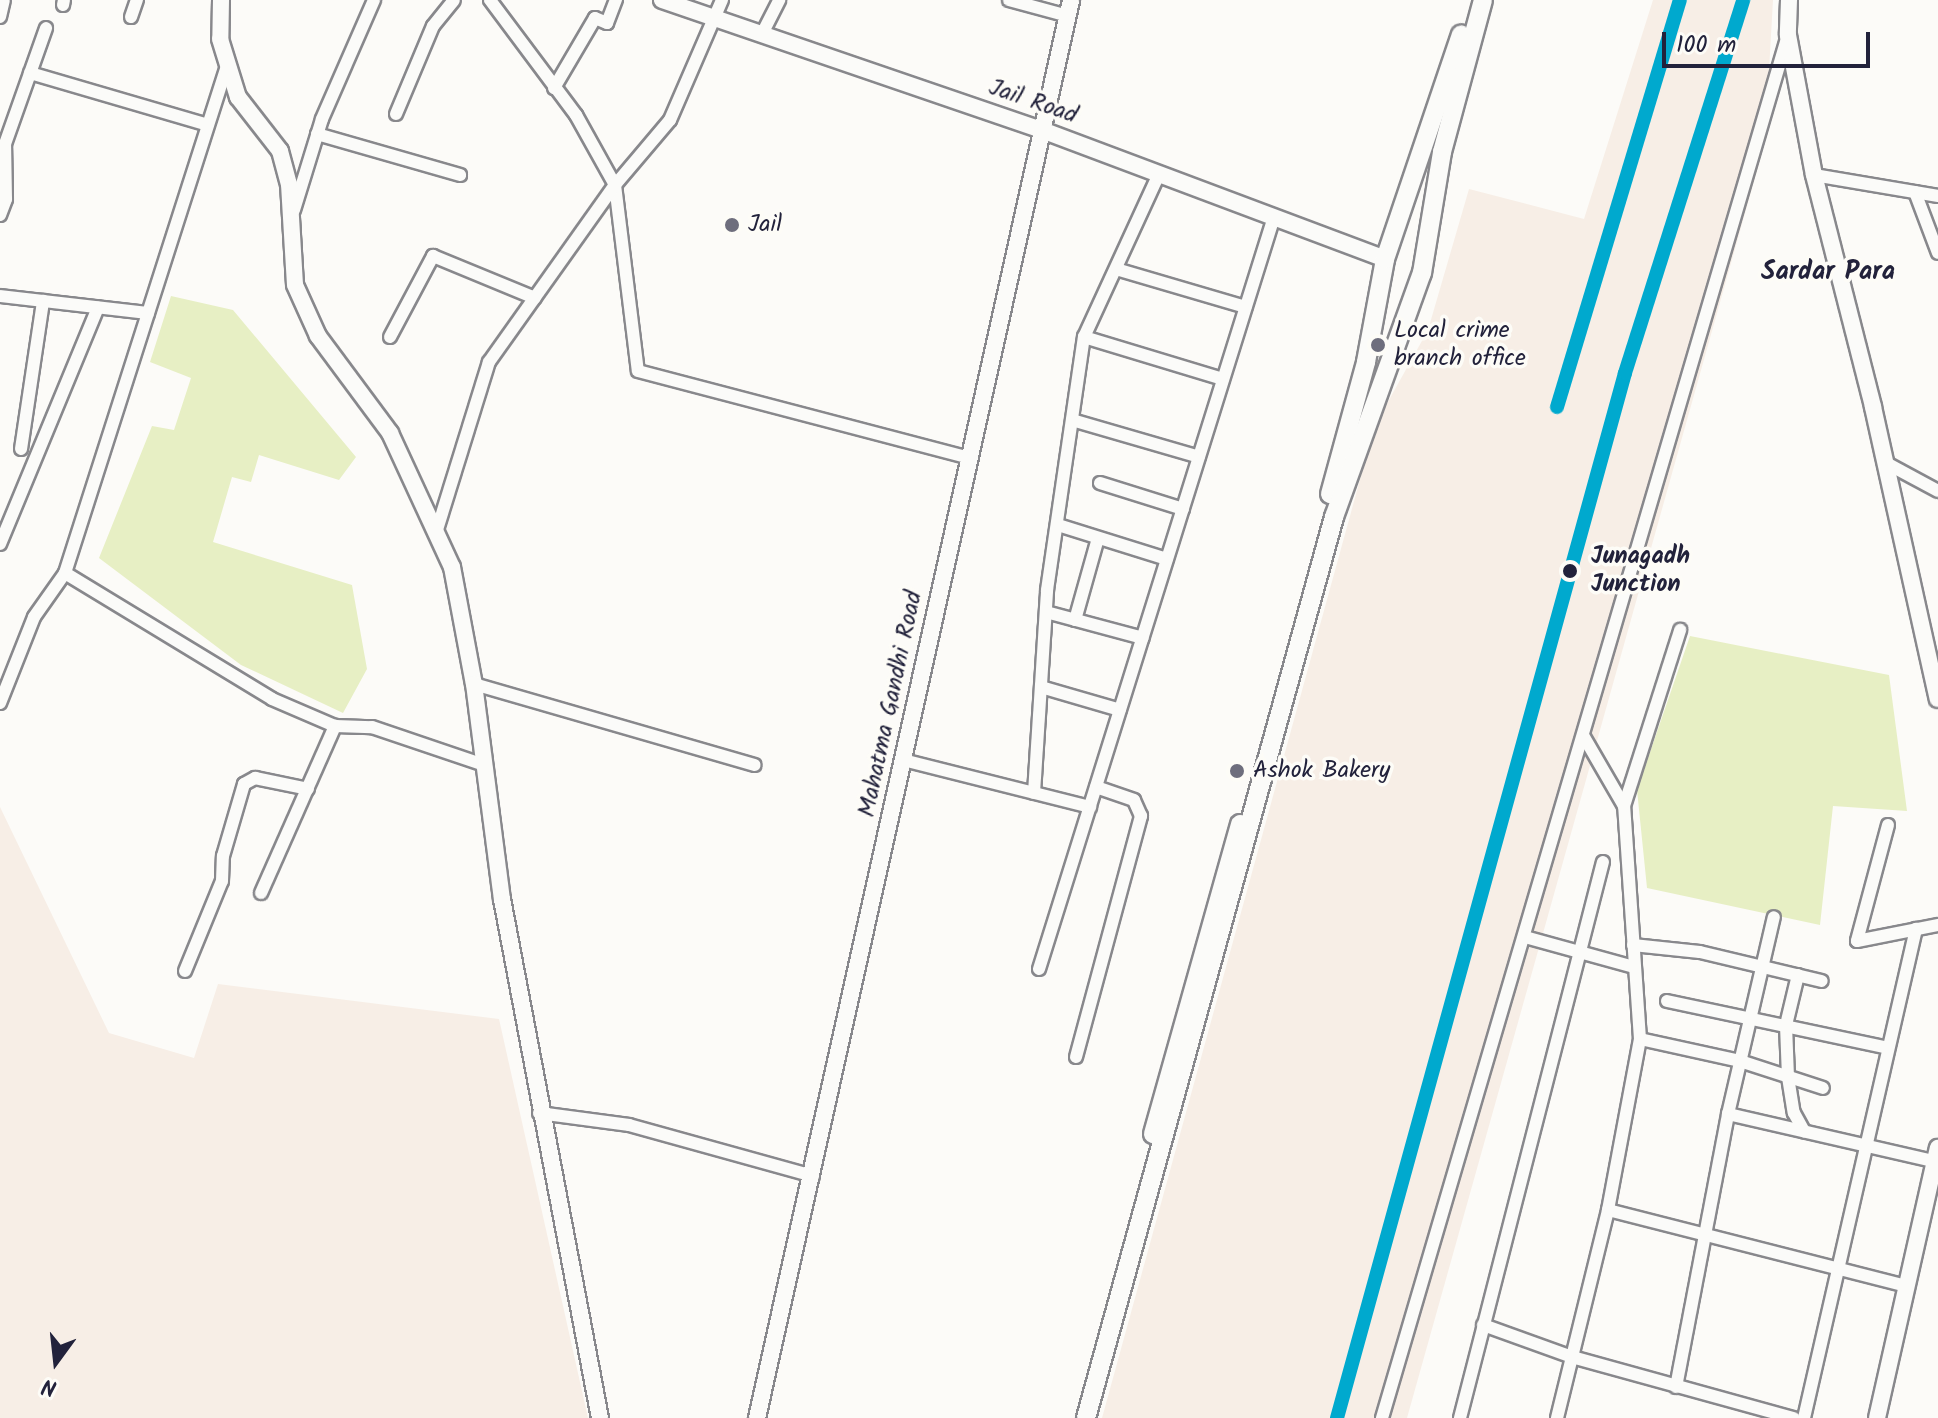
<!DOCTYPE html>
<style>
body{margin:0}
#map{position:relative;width:1938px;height:1418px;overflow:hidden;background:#fcfbf8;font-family:Kalam,sans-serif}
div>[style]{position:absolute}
.built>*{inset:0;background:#f7eee6}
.green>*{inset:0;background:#e7efc4}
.roads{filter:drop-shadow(2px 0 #88888c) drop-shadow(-2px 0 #88888c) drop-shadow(0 2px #88888c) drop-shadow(0 -2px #88888c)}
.street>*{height:12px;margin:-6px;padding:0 6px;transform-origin:6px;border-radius:6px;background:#fbfbf9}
.secondary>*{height:16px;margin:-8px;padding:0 8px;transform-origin:8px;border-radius:8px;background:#fbfbf9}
.primary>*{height:18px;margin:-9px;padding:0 9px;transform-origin:9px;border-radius:9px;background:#fbfbf9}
.rail-1>*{height:14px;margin:-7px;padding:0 7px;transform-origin:7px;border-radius:7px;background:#00a9ce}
.dots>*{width:22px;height:22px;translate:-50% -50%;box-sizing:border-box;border:4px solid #fdfcf7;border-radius:50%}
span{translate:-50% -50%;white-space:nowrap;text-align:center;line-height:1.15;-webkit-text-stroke:7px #fdfcf7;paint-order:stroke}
.street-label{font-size:24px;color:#22223b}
.poi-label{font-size:24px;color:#22223b}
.left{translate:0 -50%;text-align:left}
.stop-label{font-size:24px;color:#22223b;font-weight:700}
.neighbourhood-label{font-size:26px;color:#22223b;font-weight:700}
.north{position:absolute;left:16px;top:1322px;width:80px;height:80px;-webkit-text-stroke:6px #fdfcf7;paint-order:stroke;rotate:195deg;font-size:22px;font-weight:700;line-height:32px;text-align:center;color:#22223b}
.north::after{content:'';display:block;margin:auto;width:28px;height:36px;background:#22223b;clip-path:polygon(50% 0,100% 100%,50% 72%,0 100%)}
.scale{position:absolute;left:1662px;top:32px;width:208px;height:36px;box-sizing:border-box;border:4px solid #22223b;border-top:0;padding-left:10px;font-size:24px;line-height:28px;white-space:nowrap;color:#22223b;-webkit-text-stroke:6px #fdfcf7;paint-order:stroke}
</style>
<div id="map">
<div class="built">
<div style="clip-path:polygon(1653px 0,1773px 0,1765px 142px,1407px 1418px,1102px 1418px,1375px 425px,1428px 330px,1469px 189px,1584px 219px)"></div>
<div style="clip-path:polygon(0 807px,109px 1033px,194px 1058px,218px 984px,499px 1019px,588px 1418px,0 1418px)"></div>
</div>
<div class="green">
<div style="clip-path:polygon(171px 296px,233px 310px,356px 457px,339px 480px,259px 455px,251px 482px,232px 477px,213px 542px,352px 585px,367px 669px,343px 713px,241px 665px,99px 558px,152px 426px,174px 430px,191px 378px,150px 362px)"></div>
<div style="clip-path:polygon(1690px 636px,1889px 675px,1907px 811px,1833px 806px,1820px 925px,1647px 888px,1637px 790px)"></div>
</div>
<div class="roads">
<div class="street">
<div style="left:490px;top:0;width:144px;rotate:53.2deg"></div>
<div style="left:576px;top:115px;width:80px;rotate:60.9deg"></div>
<div style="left:615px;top:185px;width:187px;rotate:83deg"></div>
<div style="left:638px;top:371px;width:342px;rotate:14.7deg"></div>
<div style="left:1009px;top:0;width:61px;rotate:15.2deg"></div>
<div style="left:63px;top:5px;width:5px;rotate:-79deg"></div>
<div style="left:0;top:17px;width:17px;rotate:-77deg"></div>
<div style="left:131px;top:17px;width:18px;rotate:-71deg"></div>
<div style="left:762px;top:34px;width:38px;rotate:-63deg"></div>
<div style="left:30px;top:73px;width:185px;rotate:16.3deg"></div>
<div style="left:554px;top:88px;width:81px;rotate:-59.6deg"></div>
<div style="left:595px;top:18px;width:13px;rotate:23deg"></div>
<div style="left:607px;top:23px;width:25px;rotate:-69deg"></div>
<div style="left:396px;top:114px;width:95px;rotate:-67.2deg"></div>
<div style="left:433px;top:26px;width:33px;rotate:-51deg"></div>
<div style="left:317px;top:134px;width:149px;rotate:16deg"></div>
<div style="left:1814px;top:175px;width:126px;rotate:9.6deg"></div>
<div style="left:1915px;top:192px;width:65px;rotate:69.3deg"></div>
<div style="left:294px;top:210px;width:95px;rotate:-72.9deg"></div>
<div style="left:322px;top:119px;width:130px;rotate:-66.4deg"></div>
<div style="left:0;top:215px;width:17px;rotate:-69deg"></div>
<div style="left:6px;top:199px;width:55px;rotate:-91deg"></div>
<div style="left:5px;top:144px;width:123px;rotate:-70.5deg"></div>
<div style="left:1116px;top:269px;width:135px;rotate:16.3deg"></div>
<div style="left:0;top:296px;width:149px;rotate:6.6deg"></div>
<div style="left:390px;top:337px;width:92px;rotate:-62deg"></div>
<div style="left:433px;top:256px;width:110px;rotate:22.4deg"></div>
<div style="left:1084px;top:337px;width:145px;rotate:16.8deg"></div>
<div style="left:1072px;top:420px;width:132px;rotate:16.2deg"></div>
<div style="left:21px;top:449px;width:150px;rotate:-81.5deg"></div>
<div style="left:1886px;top:463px;width:59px;rotate:28.3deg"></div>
<div style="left:1100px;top:483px;width:87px;rotate:17.4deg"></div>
<div style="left:1058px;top:525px;width:114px;rotate:17.3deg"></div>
<div style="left:436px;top:533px;width:179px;rotate:-72.8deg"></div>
<div style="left:489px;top:362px;width:217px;rotate:-54.6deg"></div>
<div style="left:615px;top:185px;width:85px;rotate:-49.8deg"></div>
<div style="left:670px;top:120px;width:131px;rotate:-66.6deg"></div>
<div style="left:0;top:544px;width:256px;rotate:-67.5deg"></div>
<div style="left:65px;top:573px;width:242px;rotate:31.3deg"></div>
<div style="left:272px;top:699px;width:69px;rotate:23.2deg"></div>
<div style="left:335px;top:726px;width:37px;rotate:2deg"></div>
<div style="left:372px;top:727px;width:115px;rotate:18.7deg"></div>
<div style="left:1046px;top:612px;width:100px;rotate:15deg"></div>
<div style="left:1075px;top:620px;width:85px;rotate:-74.3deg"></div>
<div style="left:474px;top:684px;width:292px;rotate:16.1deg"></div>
<div style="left:1041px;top:687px;width:82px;rotate:16.2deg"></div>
<div style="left:0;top:703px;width:92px;rotate:-68.4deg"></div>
<div style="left:34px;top:617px;width:54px;rotate:-54.8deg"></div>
<div style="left:65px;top:573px;width:535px;rotate:-72.28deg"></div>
<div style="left:903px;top:760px;width:193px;rotate:14.1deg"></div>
<div style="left:1034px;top:793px;width:203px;rotate:-86.3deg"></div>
<div style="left:1047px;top:590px;width:256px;rotate:-81.7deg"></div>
<div style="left:1084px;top:337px;width:179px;rotate:-65.3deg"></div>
<div style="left:1624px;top:806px;width:185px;rotate:-72.3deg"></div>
<div style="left:1888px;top:825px;width:120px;rotate:105deg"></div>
<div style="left:1857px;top:941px;width:83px;rotate:-11.2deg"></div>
<div style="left:261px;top:893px;width:183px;rotate:-66.1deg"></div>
<div style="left:1525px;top:937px;width:113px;rotate:15.4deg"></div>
<div style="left:1633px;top:945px;width:67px;rotate:6deg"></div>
<div style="left:1700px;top:952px;width:125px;rotate:13.4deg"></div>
<div style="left:1039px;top:969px;width:788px;rotate:-72.65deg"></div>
<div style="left:185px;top:971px;width:97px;rotate:-67.7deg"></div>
<div style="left:222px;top:881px;width:25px;rotate:-88deg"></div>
<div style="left:223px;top:856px;width:75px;rotate:-73.7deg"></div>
<div style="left:244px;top:784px;width:13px;rotate:-29deg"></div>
<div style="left:255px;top:778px;width:54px;rotate:11.7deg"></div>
<div style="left:1798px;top:975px;width:51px;rotate:103.5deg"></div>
<div style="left:1786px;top:1025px;width:52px;rotate:87.8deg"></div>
<div style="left:1788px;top:1077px;width:36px;rotate:81deg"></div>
<div style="left:1794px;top:1113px;width:21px;rotate:61deg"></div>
<div style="left:1667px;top:1001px;width:226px;rotate:12deg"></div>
<div style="left:1640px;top:1039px;width:102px;rotate:12.4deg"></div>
<div style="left:1740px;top:1061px;width:87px;rotate:18deg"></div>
<div style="left:1076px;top:1057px;width:250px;rotate:-74.9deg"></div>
<div style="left:1141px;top:816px;width:17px;rotate:-114deg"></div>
<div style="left:1134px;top:800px;width:40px;rotate:-161.1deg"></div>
<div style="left:539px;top:1113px;width:91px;rotate:7.6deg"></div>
<div style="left:629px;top:1125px;width:191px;rotate:15.5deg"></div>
<div style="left:1728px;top:1114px;width:215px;rotate:12.9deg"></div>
<div style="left:1608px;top:1210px;width:309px;rotate:14.3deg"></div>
<div style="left:1483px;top:1325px;width:95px;rotate:19.8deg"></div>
<div style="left:1572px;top:1357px;width:230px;rotate:15.4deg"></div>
<div style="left:1676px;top:1387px;width:278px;rotate:-79.2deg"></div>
<div style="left:1728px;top:1114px;width:202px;rotate:-76.9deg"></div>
<div style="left:1382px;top:1418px;width:1438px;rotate:-73.64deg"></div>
<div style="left:1460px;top:1418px;width:574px;rotate:-75.58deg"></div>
<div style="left:1557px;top:1418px;width:214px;rotate:-76.2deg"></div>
<div style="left:1608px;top:1210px;width:174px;rotate:-79.4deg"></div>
<div style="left:1640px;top:1039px;width:234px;rotate:-93.9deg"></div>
<div style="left:1624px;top:806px;width:80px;rotate:-120.1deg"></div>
<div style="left:1804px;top:1418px;width:502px;rotate:-77.1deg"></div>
</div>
<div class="secondary">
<div style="left:221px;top:0;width:39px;rotate:91deg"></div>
<div style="left:220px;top:39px;width:61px;rotate:72.8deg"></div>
<div style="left:238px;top:97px;width:68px;rotate:52.1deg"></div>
<div style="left:280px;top:151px;width:34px;rotate:75deg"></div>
<div style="left:289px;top:184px;width:101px;rotate:86.6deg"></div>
<div style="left:295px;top:285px;width:56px;rotate:65.7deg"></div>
<div style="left:318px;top:336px;width:121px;rotate:53.4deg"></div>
<div style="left:390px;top:433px;width:148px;rotate:65.2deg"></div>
<div style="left:452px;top:567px;width:119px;rotate:79.4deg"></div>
<div style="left:474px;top:684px;width:217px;rotate:82.6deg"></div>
<div style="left:502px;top:899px;width:528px;rotate:79.31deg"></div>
<div style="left:662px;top:0;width:402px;rotate:18.9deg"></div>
<div style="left:1042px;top:130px;width:366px;rotate:20.6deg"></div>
<div style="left:1789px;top:0;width:35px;rotate:92deg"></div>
<div style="left:1788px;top:35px;width:142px;rotate:79.5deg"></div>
<div style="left:1814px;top:175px;width:239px;rotate:75.7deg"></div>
<div style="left:1873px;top:407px;width:299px;rotate:77.5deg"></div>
<div style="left:757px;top:1418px;width:1452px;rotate:-77.51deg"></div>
<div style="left:1877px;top:1418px;width:277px;rotate:-77.3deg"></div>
</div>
<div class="primary">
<div style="left:1330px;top:494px;width:137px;rotate:-74.7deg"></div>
<div style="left:1366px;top:362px;width:105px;rotate:-79.5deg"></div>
<div style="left:1385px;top:259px;width:237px;rotate:-71.3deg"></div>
<div style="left:1153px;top:1134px;width:322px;rotate:-74.3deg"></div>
<div style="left:1086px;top:1418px;width:935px;rotate:-74.61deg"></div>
<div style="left:1334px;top:517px;width:259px;rotate:-70.2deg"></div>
<div style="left:1422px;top:273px;width:123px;rotate:-80.6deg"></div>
<div style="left:1442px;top:152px;width:157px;rotate:-74.9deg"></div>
</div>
</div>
<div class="rail-1">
<div style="left:1557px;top:407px;width:425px;rotate:-73.2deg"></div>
<div style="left:1337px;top:1418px;width:1084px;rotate:-74.59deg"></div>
<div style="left:1625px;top:373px;width:391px;rotate:-72.4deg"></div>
</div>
<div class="dots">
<div style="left:732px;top:225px;background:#6e6e7d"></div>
<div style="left:1378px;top:345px;background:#6e6e7d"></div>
<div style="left:1570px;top:571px;background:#22223b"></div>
<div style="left:1237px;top:771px;background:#6e6e7d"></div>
</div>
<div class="street-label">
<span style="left:1033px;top:102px;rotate:19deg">Jail Road</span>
<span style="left:891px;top:704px;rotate:-78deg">Mahatma Gandhi Road</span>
</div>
<div class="poi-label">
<span class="left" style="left:748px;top:225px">Jail</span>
<span class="left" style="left:1394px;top:345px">Local crime<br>branch office</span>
<span class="left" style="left:1253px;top:771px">Ashok Bakery</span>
</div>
<div class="stop-label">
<span class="left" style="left:1591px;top:571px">Junagadh<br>Junction</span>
</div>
<div class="neighbourhood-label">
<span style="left:1828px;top:273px">Sardar Para</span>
</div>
<div class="north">N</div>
<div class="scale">100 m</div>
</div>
